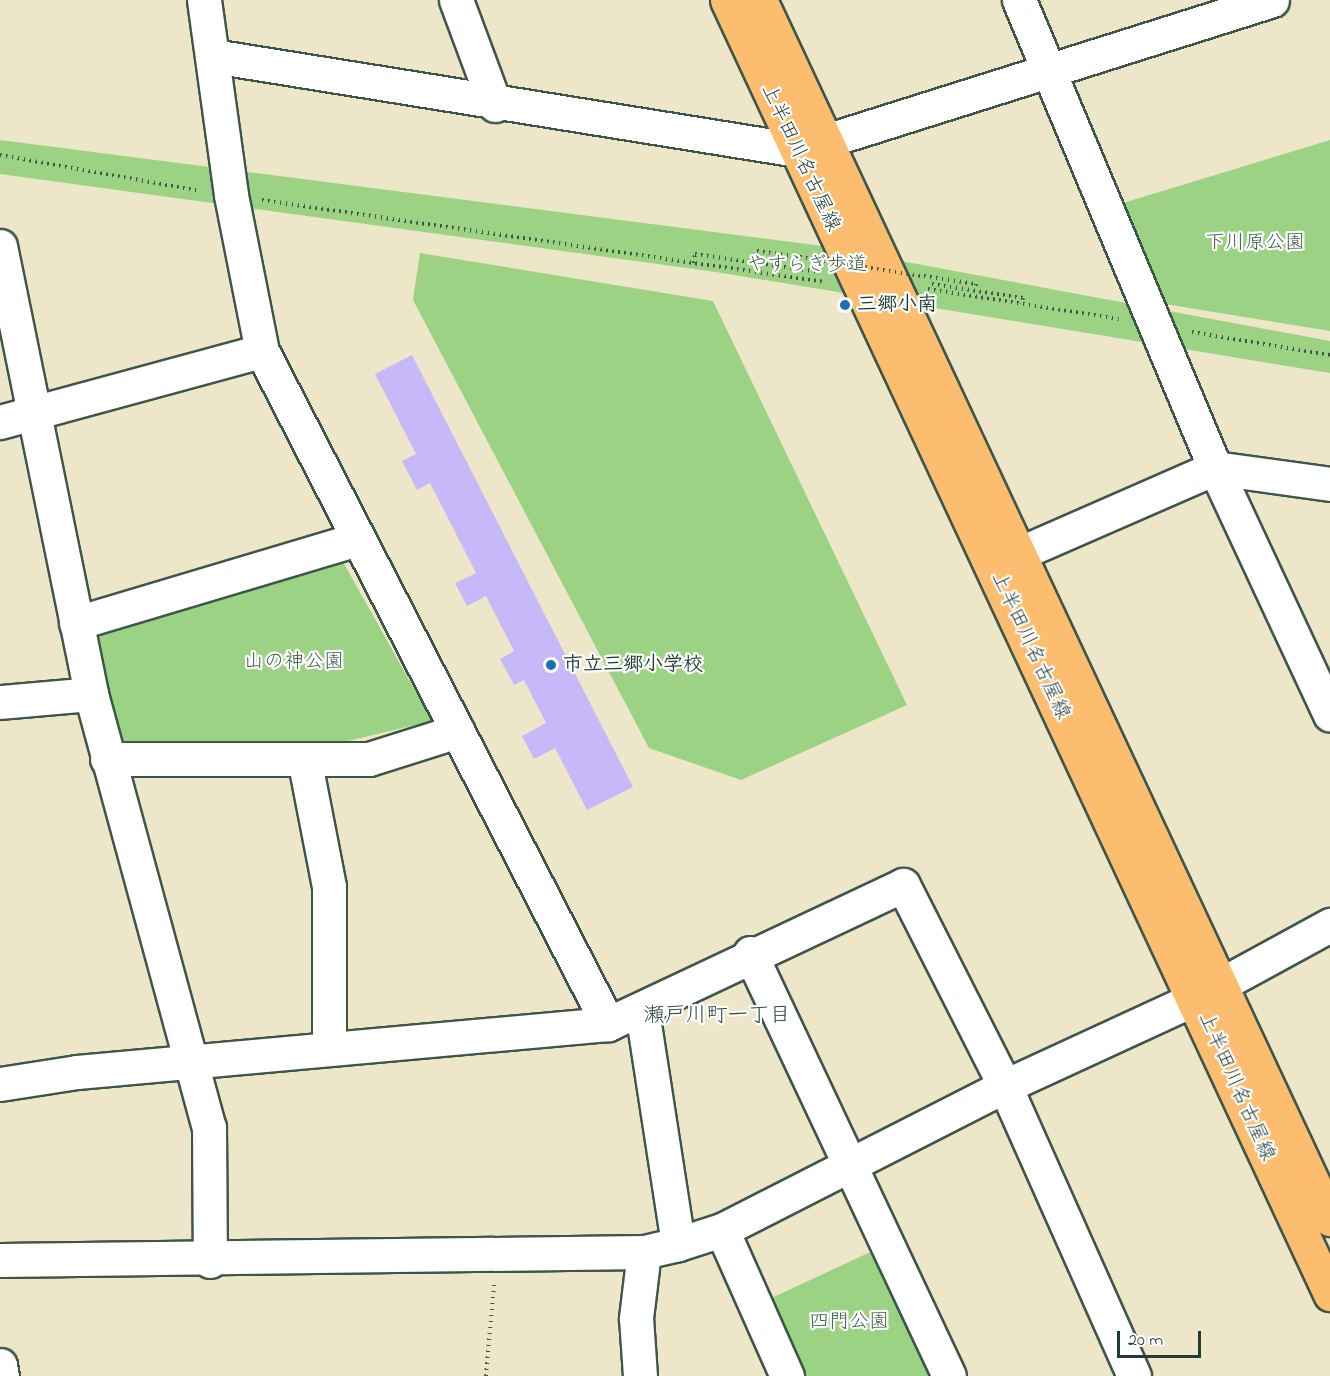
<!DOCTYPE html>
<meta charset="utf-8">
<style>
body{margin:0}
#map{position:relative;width:1330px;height:1376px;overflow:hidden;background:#ede6c8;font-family:"Indie Flower","Klee One",sans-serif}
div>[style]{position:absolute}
.green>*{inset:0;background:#9cd284}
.building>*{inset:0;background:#c7b9f9}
.path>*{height:4px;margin-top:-2px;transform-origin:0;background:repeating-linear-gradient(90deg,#3e564a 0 1.5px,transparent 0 6px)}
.roads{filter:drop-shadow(2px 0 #3e564a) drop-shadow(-2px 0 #3e564a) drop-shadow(0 2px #3e564a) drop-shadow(0 -2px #3e564a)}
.minor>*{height:33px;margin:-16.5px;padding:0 16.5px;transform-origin:16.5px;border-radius:16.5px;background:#fff}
.major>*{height:33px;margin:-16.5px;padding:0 16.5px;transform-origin:16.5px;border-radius:16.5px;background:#fcbd6f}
.path-bridge>*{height:4px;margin-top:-2px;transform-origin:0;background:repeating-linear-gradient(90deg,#3e564a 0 1.5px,transparent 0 6px)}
.dots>*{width:16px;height:16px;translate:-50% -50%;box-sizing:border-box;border:3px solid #fff;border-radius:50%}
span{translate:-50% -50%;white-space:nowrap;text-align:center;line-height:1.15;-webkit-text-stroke:4.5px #fff;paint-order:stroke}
.street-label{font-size:20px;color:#1f3d34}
.park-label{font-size:20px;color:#3e6248}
.poi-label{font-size:20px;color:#1f3d34;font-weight:700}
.left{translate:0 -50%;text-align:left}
.neighbourhood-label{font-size:21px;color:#1f3d34}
.scale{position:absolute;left:1117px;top:1331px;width:84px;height:27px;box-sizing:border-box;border:3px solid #1f3d34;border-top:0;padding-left:8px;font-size:18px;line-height:21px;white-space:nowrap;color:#1f3d34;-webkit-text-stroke:4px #fff;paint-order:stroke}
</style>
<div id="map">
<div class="green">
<div style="clip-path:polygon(0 140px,815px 245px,1330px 341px,1330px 373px,716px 272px,0 174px)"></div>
<div style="clip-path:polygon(1330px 140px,1330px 331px,1165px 304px,1123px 203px)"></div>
<div style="clip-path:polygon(420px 253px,713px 301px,907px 705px,741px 780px,649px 748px,413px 300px)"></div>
<div style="clip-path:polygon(338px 553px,432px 721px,302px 752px,120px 745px,95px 633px)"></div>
<div style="clip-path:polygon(877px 1249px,936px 1376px,796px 1376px,765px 1301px)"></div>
</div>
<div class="building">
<div style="clip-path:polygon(412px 355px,633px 787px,587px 810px,555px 748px,534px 759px,522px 736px,546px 723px,524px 680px,514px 685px,500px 659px,514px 651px,486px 596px,467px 606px,455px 583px,476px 573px,430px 483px,417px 490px,402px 461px,416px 454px,375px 374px)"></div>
</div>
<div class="path">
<div style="left:0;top:155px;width:204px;rotate:10.2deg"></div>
<div style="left:262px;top:200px;width:569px;rotate:8.29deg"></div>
<div style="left:755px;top:261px;width:10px;rotate:-79deg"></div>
<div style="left:757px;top:251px;width:37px;rotate:8deg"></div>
<div style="left:694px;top:263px;width:9px;rotate:-84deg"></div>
<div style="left:695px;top:254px;width:126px;rotate:8.2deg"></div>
<div style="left:924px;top:276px;width:53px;rotate:8.7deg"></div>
<div style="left:976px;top:284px;width:6px;rotate:99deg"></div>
<div style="left:932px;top:284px;width:92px;rotate:8.7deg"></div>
<div style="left:1023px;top:298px;width:6px;rotate:108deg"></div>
<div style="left:928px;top:289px;width:193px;rotate:8.9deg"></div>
<div style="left:1192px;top:332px;width:140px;rotate:9.5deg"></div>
<div style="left:486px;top:1376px;width:92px;rotate:-85deg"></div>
</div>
<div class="roads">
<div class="minor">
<div style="left:204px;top:0;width:197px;rotate:82.1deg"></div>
<div style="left:231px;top:195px;width:159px;rotate:78.8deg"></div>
<div style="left:262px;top:351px;width:757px;rotate:62.79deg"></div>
<div style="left:456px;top:0;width:112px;rotate:69.6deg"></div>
<div style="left:1019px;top:0;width:507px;rotate:67.28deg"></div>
<div style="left:1215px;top:468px;width:272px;rotate:65deg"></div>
<div style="left:213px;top:56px;width:592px;rotate:9.14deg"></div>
<div style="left:797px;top:150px;width:498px;rotate:-17.5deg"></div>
<div style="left:0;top:246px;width:457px;rotate:78.5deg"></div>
<div style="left:91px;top:694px;width:449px;rotate:74.8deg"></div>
<div style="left:209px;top:1127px;width:134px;rotate:89.6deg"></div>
<div style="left:0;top:422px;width:271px;rotate:-15.2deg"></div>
<div style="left:1018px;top:554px;width:215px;rotate:-23.6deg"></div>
<div style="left:1215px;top:468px;width:116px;rotate:7.9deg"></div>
<div style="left:76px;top:623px;width:294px;rotate:-16.6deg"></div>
<div style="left:0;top:702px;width:91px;rotate:-5deg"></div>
<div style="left:107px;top:759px;width:262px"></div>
<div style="left:369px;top:759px;width:93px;rotate:-17.5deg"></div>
<div style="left:305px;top:763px;width:126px;rotate:79deg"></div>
<div style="left:329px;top:887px;width:162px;rotate:90deg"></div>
<div style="left:750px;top:953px;width:467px;rotate:64.8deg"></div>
<div style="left:642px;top:1011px;width:236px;rotate:81.2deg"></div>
<div style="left:0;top:1084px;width:78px;rotate:-8.9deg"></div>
<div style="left:77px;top:1072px;width:533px;rotate:-5.17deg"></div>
<div style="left:608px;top:1024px;width:326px;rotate:-25.2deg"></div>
<div style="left:903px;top:885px;width:225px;rotate:63.1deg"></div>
<div style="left:1005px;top:1086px;width:317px;rotate:66deg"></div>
<div style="left:722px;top:1230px;width:160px;rotate:66deg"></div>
<div style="left:0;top:1260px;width:644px;rotate:-0.71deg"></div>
<div style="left:644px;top:1252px;width:35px;rotate:-13deg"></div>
<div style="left:678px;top:1244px;width:46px;rotate:-17.7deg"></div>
<div style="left:722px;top:1230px;width:318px;rotate:-27deg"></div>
<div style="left:1005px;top:1086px;width:210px;rotate:-24.7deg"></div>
<div style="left:1196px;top:998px;width:153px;rotate:-28.6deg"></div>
<div style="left:0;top:1365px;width:11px;rotate:80deg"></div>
<div style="left:640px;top:1376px;width:58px;rotate:-93.9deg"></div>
<div style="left:636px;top:1318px;width:66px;rotate:-83.1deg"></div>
</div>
<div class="major">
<div style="left:727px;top:0;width:1428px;rotate:65.01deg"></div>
<div style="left:760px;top:0;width:1346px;rotate:64.94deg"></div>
</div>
</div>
<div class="path-bridge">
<div style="left:794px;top:256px;width:130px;rotate:8.9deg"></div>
</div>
<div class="dots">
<div style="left:845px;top:305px;background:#1f6fb2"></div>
<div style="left:551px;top:665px;background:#1f6fb2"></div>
</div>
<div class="street-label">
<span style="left:800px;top:158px;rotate:65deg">上半田川名古屋線</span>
<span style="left:1030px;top:646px;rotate:65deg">上半田川名古屋線</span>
<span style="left:1236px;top:1087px;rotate:66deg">上半田川名古屋線</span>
</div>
<div class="park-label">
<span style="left:1255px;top:243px">下川原公園</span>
<span style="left:807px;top:265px">やすらぎ歩道</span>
<span style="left:294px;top:662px">山の神公園</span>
<span style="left:849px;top:1322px">四門公園</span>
</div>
<div class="poi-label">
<span class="left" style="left:857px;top:305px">三郷小南</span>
<span class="left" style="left:563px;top:665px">市立三郷小学校</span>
</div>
<div class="neighbourhood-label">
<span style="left:717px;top:1016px">瀬戸川町一丁目</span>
</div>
<div class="scale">20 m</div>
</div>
